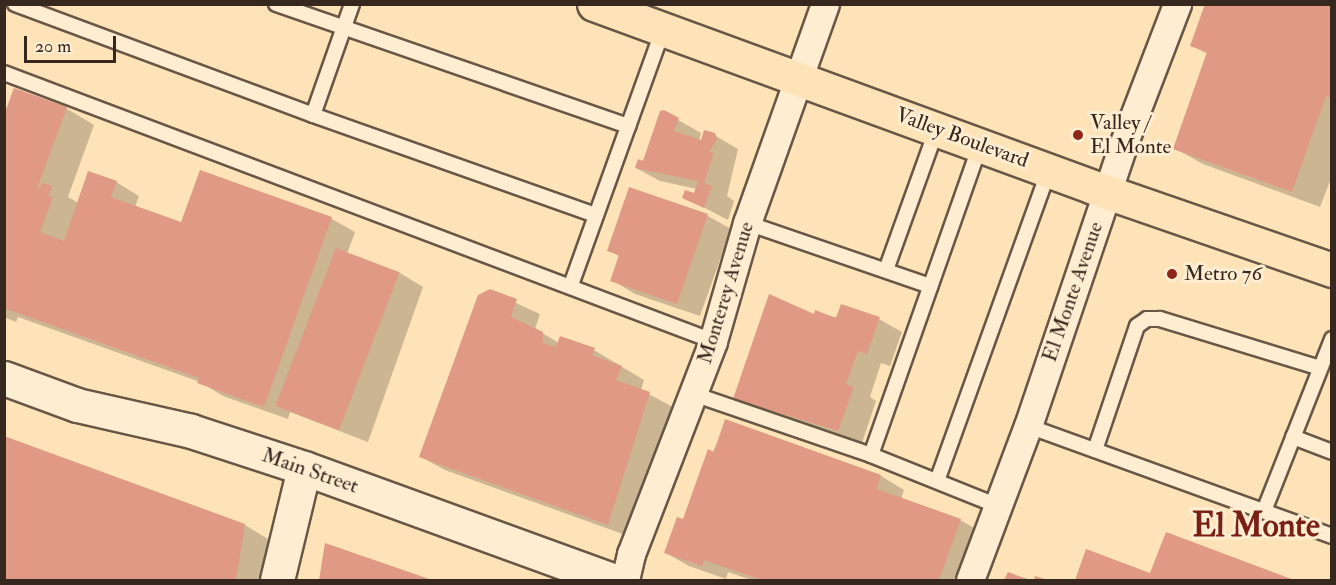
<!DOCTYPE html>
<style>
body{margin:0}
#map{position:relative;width:1336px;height:585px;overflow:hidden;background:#ffe3b8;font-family:"IM FELL Double Pica",serif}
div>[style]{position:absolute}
.shadow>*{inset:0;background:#0003}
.building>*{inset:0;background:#df9984;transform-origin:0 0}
.roads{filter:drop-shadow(2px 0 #685745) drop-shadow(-2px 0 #685745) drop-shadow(0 2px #685745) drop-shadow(0 -2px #685745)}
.service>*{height:14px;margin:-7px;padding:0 7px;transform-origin:7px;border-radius:7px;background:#ffedd1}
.minor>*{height:27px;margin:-13.5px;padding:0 13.5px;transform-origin:13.5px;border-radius:13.5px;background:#ffedd1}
.tertiary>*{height:33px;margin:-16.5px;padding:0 16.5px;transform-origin:16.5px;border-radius:16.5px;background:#ffedd1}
.primary>*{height:33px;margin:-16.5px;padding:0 16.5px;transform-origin:16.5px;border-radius:16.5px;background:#ffe3b8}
.dots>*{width:16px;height:16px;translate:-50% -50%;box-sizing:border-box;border:3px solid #ffedd1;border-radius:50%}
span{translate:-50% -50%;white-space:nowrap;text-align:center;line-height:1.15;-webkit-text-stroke:6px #ffedd1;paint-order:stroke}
.poi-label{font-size:21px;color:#36281f}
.left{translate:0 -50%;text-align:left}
.street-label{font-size:21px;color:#36281f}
.town-label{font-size:33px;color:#7a1f14;font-weight:700}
.frame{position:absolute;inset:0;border:6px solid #36281f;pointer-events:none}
.scale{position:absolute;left:24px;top:36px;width:92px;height:27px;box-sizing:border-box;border:3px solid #36281f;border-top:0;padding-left:8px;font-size:18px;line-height:21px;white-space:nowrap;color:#36281f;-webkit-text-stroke:4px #ffedd1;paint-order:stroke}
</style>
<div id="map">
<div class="shadow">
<div style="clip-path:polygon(1332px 4px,1332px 176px,1320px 207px,1203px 164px,1174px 148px,1208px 54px,1192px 46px)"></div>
<div style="clip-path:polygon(66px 108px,94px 125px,68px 197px,78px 203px,116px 182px,139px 196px,135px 207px,182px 224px,201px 172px,332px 219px,355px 232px,347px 254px,400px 273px,423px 287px,368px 442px,290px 412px,288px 419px,223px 396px,200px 382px,18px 317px,16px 322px,4px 317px,4px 119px)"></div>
<div style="clip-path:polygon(678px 120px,701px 133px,699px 141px,714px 135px,738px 149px,727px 196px,734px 201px,728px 220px,684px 197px,694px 195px,697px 189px,660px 181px,636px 168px)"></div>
<div style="clip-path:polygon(630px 189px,708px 216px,731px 229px,700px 316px,635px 294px,612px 280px,620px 257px,609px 250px)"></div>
<div style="clip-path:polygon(490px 291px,540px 314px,535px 329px,542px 333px,559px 343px,594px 350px,644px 380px,641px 390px,673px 407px,631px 537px,445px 470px,421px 457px)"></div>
<div style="clip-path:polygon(815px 316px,879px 319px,902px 332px,890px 366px,881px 363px,870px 397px,876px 401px,862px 443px,758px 412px,735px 398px)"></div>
<div style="clip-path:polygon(726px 421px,881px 476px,904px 490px,901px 499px,960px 520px,983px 533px,967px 580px,751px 580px,728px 572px,726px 579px,689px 566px,666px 553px,684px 521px)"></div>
<div style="clip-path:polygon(4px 437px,245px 525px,268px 539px,261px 580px,4px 580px)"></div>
<div style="clip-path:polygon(1167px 534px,1291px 580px,1077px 580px,1087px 551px,1151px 575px)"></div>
<div style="clip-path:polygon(326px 545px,429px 580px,321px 580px)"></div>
</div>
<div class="building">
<div style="clip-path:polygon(1205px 4px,1332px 4px,1332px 98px,1326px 96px,1292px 192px,1173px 149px,1207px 52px,1190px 46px)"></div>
<div style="clip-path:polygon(14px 88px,67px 107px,36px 192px,43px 183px,52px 186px,48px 196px,53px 197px,40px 232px,64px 241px,88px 171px,117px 181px,111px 197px,181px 222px,200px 170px,332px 217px,264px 407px,197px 383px,199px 378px,4px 308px,4px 115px)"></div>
<div style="clip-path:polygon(664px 110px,679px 118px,674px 131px,701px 140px,704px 130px,715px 133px,717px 139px,709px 152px,714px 153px,704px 183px,712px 186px,704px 208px,682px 198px,685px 190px,694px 193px,698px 181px,635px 168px,638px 159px,643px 161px,660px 111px)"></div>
<div style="clip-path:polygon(629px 187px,708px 214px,677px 304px,610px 281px,619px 255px,607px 251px)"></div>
<div style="left:336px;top:248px;width:68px;height:169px;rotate:21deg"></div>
<div style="clip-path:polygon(490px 289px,517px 299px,511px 317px,543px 332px,543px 343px,556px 347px,560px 336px,595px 348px,592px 355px,622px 366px,616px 380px,650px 392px,608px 525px,419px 457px,478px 295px)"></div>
<div style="clip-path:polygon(769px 294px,814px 314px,815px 310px,836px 318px,841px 304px,880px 317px,867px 354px,858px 351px,846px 384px,854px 387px,838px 431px,733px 399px)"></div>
<div style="clip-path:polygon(725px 419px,881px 475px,877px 489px,961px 519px,939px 580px,762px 580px,704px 560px,702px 566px,664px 553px,677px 517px,683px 519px,708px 449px,714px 452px)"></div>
<div style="clip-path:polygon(4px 436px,245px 524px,236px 580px,4px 580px)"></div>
<div style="clip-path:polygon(1166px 532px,1294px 580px,1075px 580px,1086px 549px,1150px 573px)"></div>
<div style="clip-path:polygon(325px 543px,432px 580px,319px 580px)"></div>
<div style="clip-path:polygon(1008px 572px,1030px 580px,1004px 580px)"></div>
<div style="clip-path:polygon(1035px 576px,1048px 580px,1034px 580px)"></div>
</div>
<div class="roads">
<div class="service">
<div style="left:15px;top:4px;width:318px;rotate:20.4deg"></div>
<div style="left:313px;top:115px;width:118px;rotate:-70.6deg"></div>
<div style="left:276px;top:4px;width:373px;rotate:19.1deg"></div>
<div style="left:4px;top:73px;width:758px;rotate:20.71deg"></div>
<div style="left:313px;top:115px;width:300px;rotate:19.5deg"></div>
<div style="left:747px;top:223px;width:194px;rotate:19deg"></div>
<div style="left:886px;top:270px;width:151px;rotate:-70.2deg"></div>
<div style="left:571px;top:285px;width:272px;rotate:-70.2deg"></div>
<div style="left:693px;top:394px;width:188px;rotate:18.9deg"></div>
<div style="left:871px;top:455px;width:137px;rotate:21.9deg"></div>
<div style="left:1028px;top:426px;width:323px;rotate:19.9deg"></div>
<div style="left:1293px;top:437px;width:42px;rotate:21deg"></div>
<div style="left:1095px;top:450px;width:131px;rotate:-71.3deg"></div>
<div style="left:1137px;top:326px;width:12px;rotate:-35deg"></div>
<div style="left:1147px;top:319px;width:13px"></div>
<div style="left:1160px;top:319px;width:167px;rotate:17deg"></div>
<div style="left:871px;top:455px;width:328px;rotate:-70.6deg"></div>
<div style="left:937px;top:481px;width:331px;rotate:-70.2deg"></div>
<div style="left:1264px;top:511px;width:185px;rotate:-68.4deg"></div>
</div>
<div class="minor">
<div style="left:625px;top:580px;width:27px;rotate:-77deg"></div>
<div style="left:631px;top:554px;width:228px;rotate:-68.9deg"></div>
<div style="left:713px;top:341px;width:123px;rotate:-73.9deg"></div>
<div style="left:747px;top:223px;width:232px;rotate:-70.4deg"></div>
<div style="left:970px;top:580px;width:165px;rotate:-69.4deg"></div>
<div style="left:1028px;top:426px;width:297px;rotate:-71.3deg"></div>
<div style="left:1123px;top:145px;width:151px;rotate:-69deg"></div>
</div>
<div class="tertiary">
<div style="left:4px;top:378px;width:78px;rotate:20.3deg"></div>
<div style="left:77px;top:405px;width:117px;rotate:12.8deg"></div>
<div style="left:191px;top:431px;width:119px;rotate:18.1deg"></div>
<div style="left:304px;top:468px;width:327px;rotate:20deg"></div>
<div style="left:277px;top:580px;width:115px;rotate:-76.4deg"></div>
</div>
<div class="primary">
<div style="left:594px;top:4px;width:546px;rotate:20.13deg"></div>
<div style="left:1107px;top:192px;width:238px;rotate:19.1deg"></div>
</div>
</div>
<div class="dots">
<div style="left:1078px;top:135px;background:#8f2418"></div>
<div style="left:1172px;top:274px;background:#8f2418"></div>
</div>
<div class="poi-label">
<span class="left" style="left:1090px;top:135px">Valley /<br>El Monte</span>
<span class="left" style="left:1184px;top:274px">Metro 76</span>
</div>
<div class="street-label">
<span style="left:962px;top:138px;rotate:20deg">Valley Boulevard</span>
<span style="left:1073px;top:292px;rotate:-71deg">El Monte Avenue</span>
<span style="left:726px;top:293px;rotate:-73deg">Monterey Avenue</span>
<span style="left:310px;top:471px;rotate:19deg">Main Street</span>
</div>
<div class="town-label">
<span style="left:1256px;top:526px">El Monte</span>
</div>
<div class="frame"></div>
<div class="scale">20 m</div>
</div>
